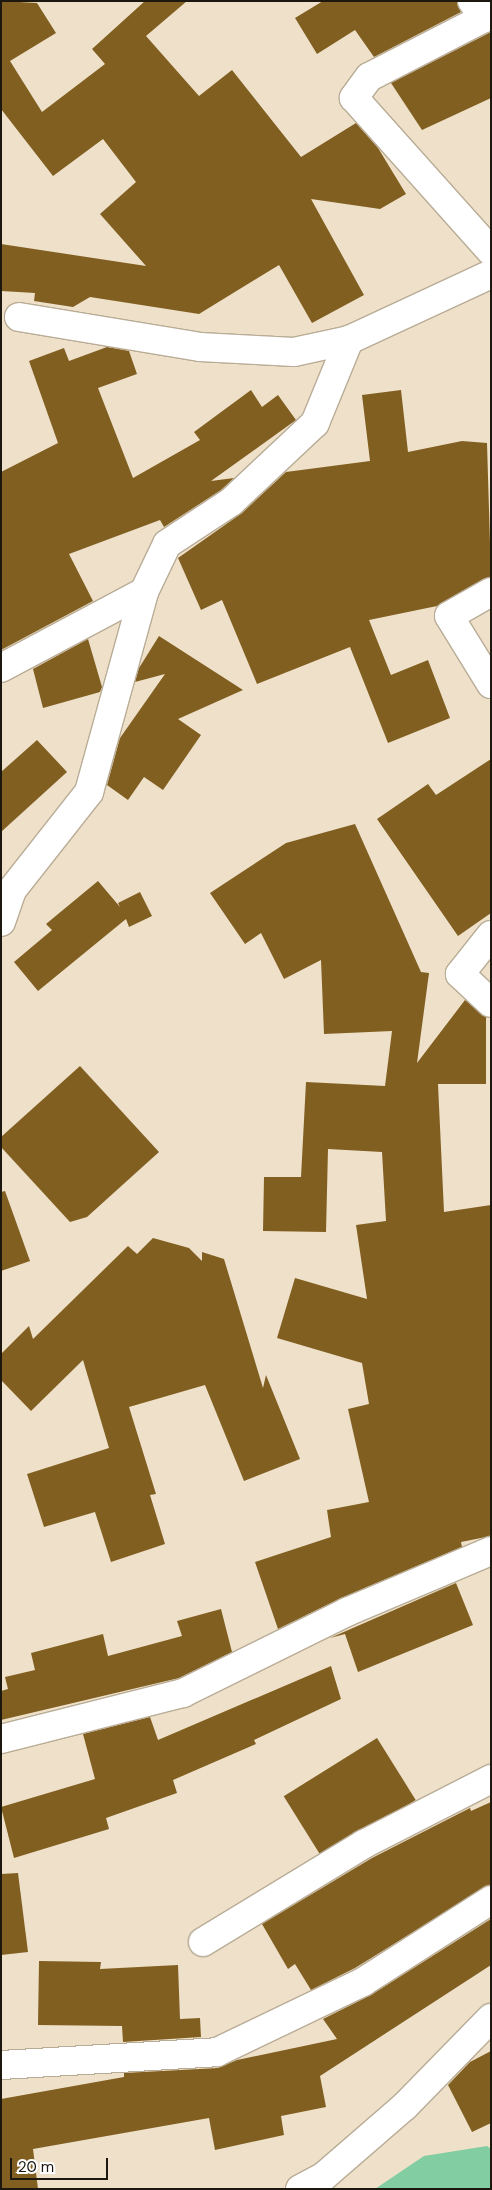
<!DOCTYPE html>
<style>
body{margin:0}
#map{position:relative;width:492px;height:2190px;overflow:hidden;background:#eee0c9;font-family:"DM Sans",sans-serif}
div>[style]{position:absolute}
.green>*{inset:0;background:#82cda1}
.building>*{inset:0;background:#815f21;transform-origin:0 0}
.roads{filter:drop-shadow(1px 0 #b9ac96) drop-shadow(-1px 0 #b9ac96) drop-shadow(0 1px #b9ac96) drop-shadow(0 -1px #b9ac96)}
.minor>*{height:28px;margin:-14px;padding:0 14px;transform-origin:14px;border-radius:14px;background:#fff}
span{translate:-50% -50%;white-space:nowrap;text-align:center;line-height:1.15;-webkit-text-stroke:5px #fff;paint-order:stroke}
.frame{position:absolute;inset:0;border:2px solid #1c170f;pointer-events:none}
.scale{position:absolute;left:10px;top:2158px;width:98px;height:22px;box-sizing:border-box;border:2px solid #1c170f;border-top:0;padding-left:6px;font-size:15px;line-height:18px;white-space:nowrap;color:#1c170f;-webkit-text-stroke:4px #fff;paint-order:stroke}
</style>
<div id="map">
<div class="green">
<div style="clip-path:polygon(487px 2146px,491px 2149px,491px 2189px,375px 2189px,424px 2156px)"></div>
</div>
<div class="building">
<div style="clip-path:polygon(1px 1px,37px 3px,56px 33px,10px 61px,42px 112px,105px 64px,92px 49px,145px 1px,187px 1px,146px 36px,199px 96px,232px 70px,301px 157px,356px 123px,378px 148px,406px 194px,380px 209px,311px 199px,364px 295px,312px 323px,279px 265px,199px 314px,90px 297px,73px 307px,34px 301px,35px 293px,1px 291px,1px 244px,146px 266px,100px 214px,136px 182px,103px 139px,53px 176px,1px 109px)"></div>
<div style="clip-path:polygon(323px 1px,457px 1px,461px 12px,374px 57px,355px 30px,317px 54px,295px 18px)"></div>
<div style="clip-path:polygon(491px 32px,491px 98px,422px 130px,391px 83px)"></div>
<div style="clip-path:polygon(107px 347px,129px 351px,137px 374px,98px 388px,133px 478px,200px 440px,194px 432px,251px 390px,262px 407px,278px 395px,296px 420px,211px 481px,234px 478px,221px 490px,164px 527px,160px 520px,69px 554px,93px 601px,1px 650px,1px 472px,58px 443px,29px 361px,64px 348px,69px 361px)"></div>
<div style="clip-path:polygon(401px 390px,408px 452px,462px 441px,487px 443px,491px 576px,437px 606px,369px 620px,391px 675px,428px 660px,450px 718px,388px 743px,350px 647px,257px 684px,222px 600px,201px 610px,178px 558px,242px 513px,286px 472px,370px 461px,362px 395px)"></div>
<div style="clip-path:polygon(159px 636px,243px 690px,178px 719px,201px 735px,163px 790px,144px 777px,128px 800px,107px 785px,120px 738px,165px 674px,135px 682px,139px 668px)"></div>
<div style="clip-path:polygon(88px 639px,102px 687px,100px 692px,43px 708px,33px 669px)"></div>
<div style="clip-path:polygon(37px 740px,67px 772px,1px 832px,1px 772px)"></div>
<div style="clip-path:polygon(491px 759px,491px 913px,458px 936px,377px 819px,428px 784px,436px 795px)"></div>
<div style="clip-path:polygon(355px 824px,421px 972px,429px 973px,417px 1063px,465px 1000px,486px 1017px,486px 1084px,438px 1084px,444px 1212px,491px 1205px,491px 1536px,461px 1542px,462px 1547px,341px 1598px,278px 1629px,255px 1562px,331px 1537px,327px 1510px,369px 1502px,348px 1409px,369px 1404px,362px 1363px,277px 1338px,295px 1278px,367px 1299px,356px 1225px,386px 1221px,382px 1152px,328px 1149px,326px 1232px,263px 1231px,264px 1177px,301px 1177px,306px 1082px,385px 1086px,392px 1031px,324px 1034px,321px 960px,284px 979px,261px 933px,245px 944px,210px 893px,286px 843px)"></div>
<div style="clip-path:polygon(98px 881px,120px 907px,118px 903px,140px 892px,152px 916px,129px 927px,126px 919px,38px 991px,14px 962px,52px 930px,46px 924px)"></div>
<div style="clip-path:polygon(80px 1066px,159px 1152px,87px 1217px,70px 1222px,1px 1147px,1px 1137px)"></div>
<div style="clip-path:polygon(5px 1191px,30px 1261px,1px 1271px,1px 1192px)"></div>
<div style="clip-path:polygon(153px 1238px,189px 1248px,202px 1261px,202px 1252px,224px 1259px,263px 1388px,266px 1375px,300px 1459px,244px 1481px,205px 1385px,129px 1407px,156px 1494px,150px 1495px,165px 1544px,111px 1562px,95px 1512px,44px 1527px,27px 1474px,109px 1448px,83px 1360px,31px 1411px,1px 1380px,1px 1354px,29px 1326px,33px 1339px,128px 1246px,137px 1254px)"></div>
<div style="clip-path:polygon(456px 1583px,473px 1625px,358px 1672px,345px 1634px,330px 1638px)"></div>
<div style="clip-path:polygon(221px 1609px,232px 1652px,179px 1678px,1px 1720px,1px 1691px,8px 1689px,5px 1677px,35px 1670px,31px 1653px,103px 1634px,108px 1656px,182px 1636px,177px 1621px)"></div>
<div style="clip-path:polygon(331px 1666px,341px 1699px,254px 1740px,256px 1744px,173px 1780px,177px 1793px,106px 1818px,109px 1829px,14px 1858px,1px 1807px,95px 1779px,83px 1734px,150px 1717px,158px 1740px)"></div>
<div style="left:377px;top:1738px;width:73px;height:110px;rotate:58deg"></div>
<div style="clip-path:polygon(491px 1802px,491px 1884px,355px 1968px,311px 1990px,295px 1964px,288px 1969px,262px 1924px,372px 1858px,470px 1808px,471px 1811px)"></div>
<div style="clip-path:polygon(18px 1873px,28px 1952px,1px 1955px,1px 1874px)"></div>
<div style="clip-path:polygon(491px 1919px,491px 1965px,320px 2076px,326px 2107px,281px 2116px,284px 2135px,215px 2150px,209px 2118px,33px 2149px,38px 2189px,1px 2189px,1px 2099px,124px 2077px,124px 2073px,218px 2068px,237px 2060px,337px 2039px,323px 2019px,371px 1995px)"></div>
<div style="clip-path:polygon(39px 1961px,101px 1962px,100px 1969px,178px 1965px,180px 2019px,200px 2018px,201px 2037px,123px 2042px,122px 2026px,38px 2025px)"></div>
<div style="clip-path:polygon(491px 2051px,491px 2123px,472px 2132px,448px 2085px,470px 2062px)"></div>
</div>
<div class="roads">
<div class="minor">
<div style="left:472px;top:1px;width:21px;rotate:55deg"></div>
<div style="left:484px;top:18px;width:129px;rotate:152.8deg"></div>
<div style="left:369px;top:77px;width:26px;rotate:126deg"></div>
<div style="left:354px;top:98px;width:205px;rotate:48.2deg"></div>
<div style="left:19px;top:317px;width:183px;rotate:9.4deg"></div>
<div style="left:200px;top:347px;width:94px;rotate:3deg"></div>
<div style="left:294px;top:352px;width:56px;rotate:-12.3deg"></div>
<div style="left:491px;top:592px;width:48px;rotate:150.3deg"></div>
<div style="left:449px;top:616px;width:80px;rotate:58.3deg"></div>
<div style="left:1px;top:668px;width:162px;rotate:-28deg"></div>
<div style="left:144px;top:592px;width:53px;rotate:-64.4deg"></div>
<div style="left:167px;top:544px;width:77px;rotate:-33.3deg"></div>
<div style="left:231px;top:502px;width:115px;rotate:-43.2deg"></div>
<div style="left:315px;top:423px;width:90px;rotate:-67.7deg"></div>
<div style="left:349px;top:340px;width:157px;rotate:-24.9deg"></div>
<div style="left:1px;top:922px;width:34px;rotate:-71deg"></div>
<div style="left:12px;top:890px;width:125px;rotate:-51.8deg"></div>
<div style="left:89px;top:792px;width:207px;rotate:-74.6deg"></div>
<div style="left:491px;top:935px;width:50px;rotate:128.5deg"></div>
<div style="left:460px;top:974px;width:42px;rotate:43.1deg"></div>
<div style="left:1px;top:1739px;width:188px;rotate:-14.2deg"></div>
<div style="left:183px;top:1693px;width:183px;rotate:-26.3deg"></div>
<div style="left:347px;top:1612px;width:156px;rotate:-23deg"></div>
<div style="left:203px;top:1942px;width:188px;rotate:-31.3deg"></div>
<div style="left:364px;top:1844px;width:143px;rotate:-27.1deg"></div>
<div style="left:1px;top:2065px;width:216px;rotate:-3.4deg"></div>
<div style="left:217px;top:2052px;width:162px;rotate:-25.6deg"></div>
<div style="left:363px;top:1982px;width:152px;rotate:-32.6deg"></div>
<div style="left:300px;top:2189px;width:26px;rotate:-28deg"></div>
<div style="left:323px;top:2177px;width:108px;rotate:-40.9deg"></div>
<div style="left:405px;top:2106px;width:123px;rotate:-45.7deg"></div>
</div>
</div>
<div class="frame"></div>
<div class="scale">20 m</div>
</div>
